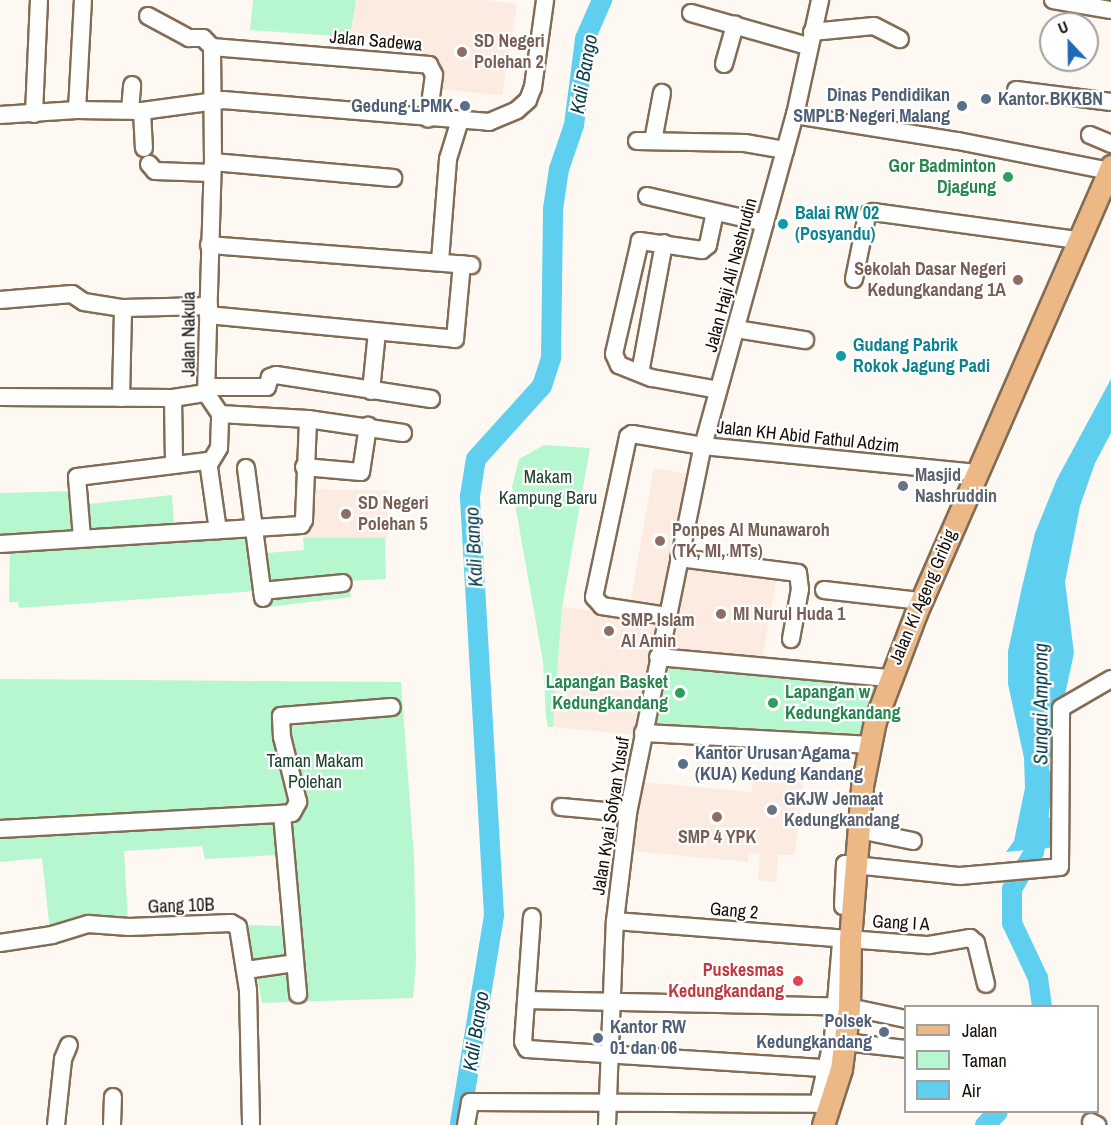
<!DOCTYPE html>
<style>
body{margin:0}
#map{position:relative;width:1111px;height:1125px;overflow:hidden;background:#fdf8f2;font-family:"Archivo Narrow",sans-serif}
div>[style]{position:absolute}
.education>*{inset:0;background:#fcebe0;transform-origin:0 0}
.green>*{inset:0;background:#b6f7cf}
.water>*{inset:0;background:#5fcff0}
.river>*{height:20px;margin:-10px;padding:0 10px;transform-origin:10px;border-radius:10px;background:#5fcff0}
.roads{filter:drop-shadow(2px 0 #836c54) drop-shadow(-2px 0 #836c54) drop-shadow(0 2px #836c54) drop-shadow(0 -2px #836c54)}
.minor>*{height:16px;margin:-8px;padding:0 8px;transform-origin:8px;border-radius:8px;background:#fff}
.major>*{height:21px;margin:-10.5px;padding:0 10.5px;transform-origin:10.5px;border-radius:10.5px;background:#ecb886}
.dots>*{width:16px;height:16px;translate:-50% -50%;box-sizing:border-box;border:3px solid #fff;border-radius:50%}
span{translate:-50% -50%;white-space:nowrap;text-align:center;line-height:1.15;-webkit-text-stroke:4.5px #fff;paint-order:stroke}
.street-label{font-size:18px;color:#150d04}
.education-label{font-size:18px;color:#785e54;font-weight:700}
.left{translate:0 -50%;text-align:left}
.right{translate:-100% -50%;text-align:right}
.service-label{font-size:18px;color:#4e5e75;font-weight:700}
.leisure-label{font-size:18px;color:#27864d;font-weight:700}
.culture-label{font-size:18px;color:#0d838f;font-weight:700}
.worship-label{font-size:18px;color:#5b616d;font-weight:700}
.park-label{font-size:18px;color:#1c422d}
.health-label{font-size:18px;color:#be3a42;font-weight:700}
.water-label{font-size:20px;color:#073c4a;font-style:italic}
.legend{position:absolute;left:904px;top:1005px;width:195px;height:108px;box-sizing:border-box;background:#fff;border:2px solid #a19e9b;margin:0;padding:8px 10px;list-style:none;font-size:18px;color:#150d04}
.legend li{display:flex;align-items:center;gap:12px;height:30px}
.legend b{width:30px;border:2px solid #a19e9b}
.north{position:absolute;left:1039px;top:12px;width:60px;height:60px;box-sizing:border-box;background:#fff;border:2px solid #a19e9b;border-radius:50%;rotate:338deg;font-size:16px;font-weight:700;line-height:24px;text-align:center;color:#150d04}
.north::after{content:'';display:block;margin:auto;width:21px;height:27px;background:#1e6ab9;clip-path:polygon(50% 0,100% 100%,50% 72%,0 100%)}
</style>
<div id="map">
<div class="education">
<div style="clip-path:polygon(356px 0,487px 0,517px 4px,502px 95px,436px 89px,440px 64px,414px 61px,416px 44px,350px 37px)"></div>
<div style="left:654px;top:468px;width:39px;height:141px;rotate:10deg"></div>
<div style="left:305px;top:489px;width:83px;height:49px;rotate:1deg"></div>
<div style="clip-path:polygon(682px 563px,778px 573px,761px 663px,664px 655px)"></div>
<div style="clip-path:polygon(562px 607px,660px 619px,636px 735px,553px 727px)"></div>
<div style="clip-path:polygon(754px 768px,805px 771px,795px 855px,778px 855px,776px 882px,758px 880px,760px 854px,749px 853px,748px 862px,631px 851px,637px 786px,641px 782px,752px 792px)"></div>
</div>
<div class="green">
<div style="clip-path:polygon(253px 0,356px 0,350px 37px,250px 30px)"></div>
<div style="clip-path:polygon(544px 445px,590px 448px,562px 607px,553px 727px,548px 727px,546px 717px,543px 662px,512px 487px,519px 459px)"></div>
<div style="clip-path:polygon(77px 491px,80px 505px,172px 495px,175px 536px,250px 532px,254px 554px,304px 550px,303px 538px,385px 538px,386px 579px,348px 581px,351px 597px,261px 608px,257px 591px,19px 608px,18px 602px,9px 602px,10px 542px,0 542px,0 493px)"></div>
<div style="clip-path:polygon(663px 662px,878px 682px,861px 740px,650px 727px)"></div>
<div style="clip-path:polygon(0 679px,401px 682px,414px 857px,416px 962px,413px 998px,262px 1003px,247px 925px,282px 926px,277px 855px,205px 859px,202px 846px,124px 851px,128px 923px,50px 931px,42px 858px,0 862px)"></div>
</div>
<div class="water">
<div style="clip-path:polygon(1111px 379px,1111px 433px,1095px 463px,1080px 506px,1065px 582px,1074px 653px,1064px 699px,1056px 713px,1049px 769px,1053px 781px,1048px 822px,1056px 847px,1006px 852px,1014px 841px,1025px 788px,1024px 758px,1008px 684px,1008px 651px,1022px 587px,1035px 533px,1057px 479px)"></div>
</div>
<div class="river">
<div style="left:1041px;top:823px;width:30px;rotate:104deg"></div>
<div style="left:1034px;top:852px;width:43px;rotate:120.7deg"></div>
<div style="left:1012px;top:889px;width:34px;rotate:90deg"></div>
<div style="left:1012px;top:923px;width:61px;rotate:64.7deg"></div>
<div style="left:1038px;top:978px;width:28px;rotate:82deg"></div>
<div style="left:460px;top:1123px;width:211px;rotate:-80.7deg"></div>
<div style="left:494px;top:915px;width:420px;rotate:-93.3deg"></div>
<div style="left:470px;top:496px;width:37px;rotate:-81deg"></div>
<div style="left:476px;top:459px;width:98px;rotate:-47.9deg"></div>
<div style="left:542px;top:386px;width:29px;rotate:-72deg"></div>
<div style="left:551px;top:358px;width:149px;rotate:-89.2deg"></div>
<div style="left:553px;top:209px;width:40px;rotate:-81.5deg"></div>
<div style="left:559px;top:169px;width:46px;rotate:-71.2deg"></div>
<div style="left:574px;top:125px;width:87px;rotate:-82.7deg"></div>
<div style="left:585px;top:39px;width:43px;rotate:-66.4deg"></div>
<div style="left:985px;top:1125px;width:18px;rotate:-45deg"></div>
</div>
<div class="roads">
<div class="minor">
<div style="left:1053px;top:0;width:59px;rotate:9.8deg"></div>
<div style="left:691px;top:13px;width:122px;rotate:15.8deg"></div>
<div style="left:148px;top:16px;width:47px;rotate:28.2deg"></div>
<div style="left:189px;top:38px;width:14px"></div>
<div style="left:203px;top:38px;width:13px;rotate:45deg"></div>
<div style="left:812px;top:32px;width:62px;rotate:-5.5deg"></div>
<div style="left:874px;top:26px;width:29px;rotate:27deg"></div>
<div style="left:212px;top:47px;width:218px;rotate:4.7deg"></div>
<div style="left:429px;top:65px;width:11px;rotate:63deg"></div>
<div style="left:434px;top:75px;width:44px;rotate:97.8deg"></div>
<div style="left:724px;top:64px;width:41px;rotate:-74.2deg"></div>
<div style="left:1016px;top:90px;width:96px;rotate:7.2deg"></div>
<div style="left:77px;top:110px;width:110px;rotate:-86.9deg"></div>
<div style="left:130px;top:110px;width:25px;rotate:-85deg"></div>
<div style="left:142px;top:111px;width:37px;rotate:87deg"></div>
<div style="left:34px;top:114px;width:114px;rotate:-87.5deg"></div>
<div style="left:0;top:115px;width:77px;rotate:-3.7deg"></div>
<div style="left:77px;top:110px;width:65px;rotate:0.9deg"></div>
<div style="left:142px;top:111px;width:82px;rotate:-7.7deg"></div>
<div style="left:223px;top:100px;width:267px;rotate:4.7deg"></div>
<div style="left:489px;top:122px;width:30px;rotate:-23deg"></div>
<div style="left:517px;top:110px;width:15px;rotate:-42deg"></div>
<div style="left:528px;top:100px;width:14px;rotate:-69deg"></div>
<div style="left:533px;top:87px;width:88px;rotate:-82.1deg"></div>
<div style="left:795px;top:115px;width:165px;rotate:9.1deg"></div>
<div style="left:958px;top:141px;width:154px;rotate:11.2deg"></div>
<div style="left:1090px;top:135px;width:23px;rotate:23deg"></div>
<div style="left:637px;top:141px;width:108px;rotate:1.1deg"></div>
<div style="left:745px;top:143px;width:41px;rotate:9.9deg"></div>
<div style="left:653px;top:141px;width:49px;rotate:-79.4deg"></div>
<div style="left:213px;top:162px;width:181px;rotate:5.1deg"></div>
<div style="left:149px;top:164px;width:9px;rotate:49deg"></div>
<div style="left:155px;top:171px;width:57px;rotate:2deg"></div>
<div style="left:647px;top:196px;width:121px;rotate:12.9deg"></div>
<div style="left:715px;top:212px;width:34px;rotate:102deg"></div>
<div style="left:708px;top:245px;width:8px;rotate:140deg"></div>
<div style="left:702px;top:250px;width:63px;rotate:-171.7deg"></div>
<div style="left:640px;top:241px;width:116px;rotate:103deg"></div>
<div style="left:614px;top:354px;width:12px;rotate:66deg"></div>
<div style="left:619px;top:365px;width:35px;rotate:22deg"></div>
<div style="left:652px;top:378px;width:67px;rotate:10.3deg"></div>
<div style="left:209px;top:245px;width:263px;rotate:4.4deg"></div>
<div style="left:440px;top:261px;width:102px;rotate:-85.5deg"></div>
<div style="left:448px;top:159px;width:41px;rotate:-72.9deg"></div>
<div style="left:854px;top:279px;width:65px;rotate:-78.5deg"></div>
<div style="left:867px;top:215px;width:7px;rotate:-27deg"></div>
<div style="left:873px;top:212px;width:207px;rotate:7.8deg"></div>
<div style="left:0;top:300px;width:72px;rotate:-4.8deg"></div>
<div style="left:72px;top:294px;width:14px;rotate:34deg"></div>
<div style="left:84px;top:302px;width:39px;rotate:9deg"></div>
<div style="left:123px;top:308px;width:86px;rotate:-1.3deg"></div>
<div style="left:208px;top:315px;width:248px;rotate:5.5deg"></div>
<div style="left:455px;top:339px;width:75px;rotate:-84.7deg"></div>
<div style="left:736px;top:329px;width:70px;rotate:9.1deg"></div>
<div style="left:640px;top:373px;width:132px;rotate:-79.5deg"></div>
<div style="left:209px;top:387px;width:58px"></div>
<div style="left:267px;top:387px;width:10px;rotate:-73deg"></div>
<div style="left:270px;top:377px;width:6px;rotate:-18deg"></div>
<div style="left:276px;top:375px;width:157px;rotate:8.8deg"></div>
<div style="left:371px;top:391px;width:59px;rotate:-84.2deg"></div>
<div style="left:206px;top:393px;width:25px;rotate:56deg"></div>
<div style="left:220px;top:414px;width:88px;rotate:3.3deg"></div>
<div style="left:308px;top:419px;width:96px;rotate:8.4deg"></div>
<div style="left:0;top:397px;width:173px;rotate:0.3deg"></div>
<div style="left:173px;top:398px;width:33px;rotate:-9deg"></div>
<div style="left:206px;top:393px;width:231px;rotate:-88.3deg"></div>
<div style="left:213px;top:162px;width:115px;rotate:-90.5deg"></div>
<div style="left:121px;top:398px;width:90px;rotate:-88.7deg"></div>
<div style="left:173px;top:398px;width:67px;rotate:89.1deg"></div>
<div style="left:210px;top:463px;width:17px;rotate:-59deg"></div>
<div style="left:219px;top:448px;width:34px;rotate:-88deg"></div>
<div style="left:304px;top:467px;width:57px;rotate:5deg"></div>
<div style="left:361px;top:472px;width:47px;rotate:-81.3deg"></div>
<div style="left:246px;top:468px;width:131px;rotate:82.5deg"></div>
<div style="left:82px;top:538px;width:61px;rotate:-94.7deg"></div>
<div style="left:77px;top:477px;width:132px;rotate:-7deg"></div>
<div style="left:208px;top:461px;width:70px;rotate:81.8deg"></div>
<div style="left:0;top:544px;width:302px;rotate:-3.6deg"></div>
<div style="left:301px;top:525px;width:6px;rotate:-59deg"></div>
<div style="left:304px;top:520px;width:101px;rotate:-87.7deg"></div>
<div style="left:679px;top:558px;width:120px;rotate:7.2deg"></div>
<div style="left:798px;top:573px;width:16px;rotate:83deg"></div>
<div style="left:800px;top:589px;width:51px;rotate:100.2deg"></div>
<div style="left:824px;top:590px;width:98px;rotate:6.5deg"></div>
<div style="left:262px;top:591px;width:81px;rotate:-5.6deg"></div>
<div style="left:667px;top:616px;width:66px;rotate:-171.3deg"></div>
<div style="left:602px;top:606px;width:12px;rotate:-132deg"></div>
<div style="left:594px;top:597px;width:164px;rotate:-78deg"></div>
<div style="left:628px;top:437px;width:5px;rotate:-37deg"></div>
<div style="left:632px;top:434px;width:72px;rotate:9.6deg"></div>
<div style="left:703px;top:446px;width:275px;rotate:5.6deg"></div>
<div style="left:658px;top:657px;width:231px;rotate:5.2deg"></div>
<div style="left:643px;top:733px;width:226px;rotate:3deg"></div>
<div style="left:561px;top:807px;width:67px;rotate:5.1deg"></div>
<div style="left:282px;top:814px;width:181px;rotate:84.9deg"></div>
<div style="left:0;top:829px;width:292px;rotate:-3.1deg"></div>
<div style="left:292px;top:813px;width:13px;rotate:-61deg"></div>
<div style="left:298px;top:802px;width:67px;rotate:-103.8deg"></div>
<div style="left:282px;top:737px;width:21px;rotate:-93deg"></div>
<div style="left:281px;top:716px;width:111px;rotate:-4.6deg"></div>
<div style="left:859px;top:830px;width:55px;rotate:11.5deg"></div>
<div style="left:843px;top:906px;width:42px;rotate:-87.3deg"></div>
<div style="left:845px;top:864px;width:116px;rotate:6deg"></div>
<div style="left:960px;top:876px;width:100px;rotate:-5.1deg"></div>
<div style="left:1060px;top:867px;width:159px;rotate:-89.6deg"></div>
<div style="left:1061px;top:708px;width:58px;rotate:-30.1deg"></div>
<div style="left:532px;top:917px;width:125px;rotate:94.1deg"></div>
<div style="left:523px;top:1042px;width:8px;rotate:60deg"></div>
<div style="left:527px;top:1049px;width:311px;rotate:3.7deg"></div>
<div style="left:615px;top:921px;width:315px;rotate:4.4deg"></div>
<div style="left:929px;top:945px;width:42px;rotate:-9.7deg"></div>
<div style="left:970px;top:938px;width:8px;rotate:40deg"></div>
<div style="left:976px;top:943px;width:42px;rotate:76.3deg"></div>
<div style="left:0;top:943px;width:53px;rotate:-8.7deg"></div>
<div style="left:52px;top:935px;width:38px;rotate:-17deg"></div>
<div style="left:88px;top:924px;width:41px;rotate:4.2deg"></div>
<div style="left:129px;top:927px;width:102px;rotate:-2.2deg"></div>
<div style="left:231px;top:923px;width:8px;rotate:30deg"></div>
<div style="left:238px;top:927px;width:64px;rotate:81deg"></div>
<div style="left:248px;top:990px;width:135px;rotate:88.7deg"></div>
<div style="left:246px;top:970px;width:49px;rotate:-8.1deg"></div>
<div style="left:526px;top:1000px;width:323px;rotate:1.2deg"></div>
<div style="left:849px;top:1007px;width:58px;rotate:11.9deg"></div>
<div style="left:844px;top:1042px;width:62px;rotate:6.4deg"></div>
<div style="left:1091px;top:1122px;width:7px;rotate:27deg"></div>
<div style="left:56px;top:1125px;width:66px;rotate:-83.9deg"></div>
<div style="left:63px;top:1059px;width:15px;rotate:-67deg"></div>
<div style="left:112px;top:1125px;width:28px;rotate:-88deg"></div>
<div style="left:466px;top:1125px;width:23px;rotate:-80deg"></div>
<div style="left:470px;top:1102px;width:348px;rotate:0.3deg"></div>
<div style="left:818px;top:1104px;width:68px;rotate:-77.2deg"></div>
<div style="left:833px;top:1038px;width:95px;rotate:-85.2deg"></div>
<div style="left:607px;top:1125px;width:204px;rotate:-87.8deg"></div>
<div style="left:615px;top:921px;width:109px;rotate:-83.1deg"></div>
<div style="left:628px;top:813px;width:375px;rotate:-78.5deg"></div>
<div style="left:703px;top:446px;width:344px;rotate:-74.5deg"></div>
<div style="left:795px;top:115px;width:118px;rotate:-77.7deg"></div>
</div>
<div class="major">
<div style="left:823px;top:1125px;width:59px;rotate:-72.2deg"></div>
<div style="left:841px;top:1069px;width:63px;rotate:-82.6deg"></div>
<div style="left:849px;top:1007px;width:67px;rotate:-89.1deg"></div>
<div style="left:850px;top:940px;width:154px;rotate:-85.5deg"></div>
<div style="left:862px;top:786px;width:66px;rotate:-78.7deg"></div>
<div style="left:875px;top:721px;width:116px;rotate:-69.2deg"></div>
<div style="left:916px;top:613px;width:488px;rotate:-66.4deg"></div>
</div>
</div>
<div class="dots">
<div style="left:462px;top:52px;background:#8d6e63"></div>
<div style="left:986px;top:99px;background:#5c6f8a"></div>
<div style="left:465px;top:106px;background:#5c6f8a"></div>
<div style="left:962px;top:106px;background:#5c6f8a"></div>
<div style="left:1008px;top:177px;background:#2e9e5b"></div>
<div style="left:783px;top:224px;background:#0f9aa8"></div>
<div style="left:1018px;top:280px;background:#8d6e63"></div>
<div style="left:841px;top:356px;background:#0f9aa8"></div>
<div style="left:903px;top:486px;background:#6b7280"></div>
<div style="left:346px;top:514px;background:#8d6e63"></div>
<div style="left:660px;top:541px;background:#8d6e63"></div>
<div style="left:721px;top:614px;background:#8d6e63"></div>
<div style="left:609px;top:631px;background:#8d6e63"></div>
<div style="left:680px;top:693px;background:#2e9e5b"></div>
<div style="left:773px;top:703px;background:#2e9e5b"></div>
<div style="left:683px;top:764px;background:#5c6f8a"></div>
<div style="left:772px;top:810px;background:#6b7280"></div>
<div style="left:717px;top:817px;background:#8d6e63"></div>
<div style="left:798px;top:981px;background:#e0444e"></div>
<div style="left:884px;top:1032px;background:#5c6f8a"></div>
<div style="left:598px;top:1038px;background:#5c6f8a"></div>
</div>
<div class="street-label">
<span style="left:376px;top:41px;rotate:5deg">Jalan Sadewa</span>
<span style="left:731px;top:275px;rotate:-75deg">Jalan Haji Ali Nashrudin</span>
<span style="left:189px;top:334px;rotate:-90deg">Jalan Nakula</span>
<span style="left:808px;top:437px;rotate:6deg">Jalan KH Abid Fathul Adzim</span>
<span style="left:923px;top:597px;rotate:-67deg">Jalan Ki Ageng Gribig</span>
<span style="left:611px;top:816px;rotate:-81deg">Jalan Kyai Sofyan Yusuf</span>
<span style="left:181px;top:906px;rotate:-2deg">Gang 10B</span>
<span style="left:734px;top:911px;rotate:5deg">Gang 2</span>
<span style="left:901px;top:923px;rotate:3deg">Gang I A</span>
</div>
<div class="education-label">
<span class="left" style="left:474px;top:52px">SD Negeri<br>Polehan 2</span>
<span class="right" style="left:1006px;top:280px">Sekolah Dasar Negeri<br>Kedungkandang 1A</span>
<span class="left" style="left:358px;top:514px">SD Negeri<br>Polehan 5</span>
<span class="left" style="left:672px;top:541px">Ponpes Al Munawaroh<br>(TK, MI, MTs)</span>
<span class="left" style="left:733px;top:614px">MI Nurul Huda 1</span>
<span class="left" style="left:621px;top:631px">SMP Islam<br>Al Amin</span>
<span style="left:717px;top:837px">SMP 4 YPK</span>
</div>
<div class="service-label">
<span class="right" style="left:950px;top:106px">Dinas Pendidikan<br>SMPLB Negeri Malang</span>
<span class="left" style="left:998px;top:99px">Kantor BKKBN</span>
<span class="right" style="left:453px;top:106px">Gedung LPMK</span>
<span class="left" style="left:695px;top:764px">Kantor Urusan Agama<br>(KUA) Kedung Kandang</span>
<span class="right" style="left:872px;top:1032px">Polsek<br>Kedungkandang</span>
<span class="left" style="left:610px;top:1038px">Kantor RW<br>01 dan 06</span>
</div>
<div class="leisure-label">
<span class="right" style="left:996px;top:177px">Gor Badminton<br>Djagung</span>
<span class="right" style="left:668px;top:693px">Lapangan Basket<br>Kedungkandang</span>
<span class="left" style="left:785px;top:703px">Lapangan w<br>Kedungkandang</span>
</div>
<div class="culture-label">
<span class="left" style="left:795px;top:224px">Balai RW 02<br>(Posyandu)</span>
<span class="left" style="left:853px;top:356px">Gudang Pabrik<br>Rokok Jagung Padi</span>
</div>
<div class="worship-label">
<span class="left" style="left:915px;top:486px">Masjid<br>Nashruddin</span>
<span class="left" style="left:784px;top:810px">GKJW Jemaat<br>Kedungkandang</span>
</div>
<div class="park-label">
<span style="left:548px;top:488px">Makam<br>Kampung Baru</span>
<span style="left:315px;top:772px">Taman Makam<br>Polehan</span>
</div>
<div class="health-label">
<span class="right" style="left:784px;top:981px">Puskesmas<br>Kedungkandang</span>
</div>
<div class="water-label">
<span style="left:583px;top:74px;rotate:-80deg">Kali Bango</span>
<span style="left:473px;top:547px;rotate:-93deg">Kali Bango</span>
<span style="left:1040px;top:704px;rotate:-90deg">Sungai Amprong</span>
<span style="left:475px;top:1031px;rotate:-81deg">Kali Bango</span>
</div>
<ul class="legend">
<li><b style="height:8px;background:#ecb886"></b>Jalan</li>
<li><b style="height:16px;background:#b6f7cf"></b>Taman</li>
<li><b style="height:16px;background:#5fcff0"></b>Air</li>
</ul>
<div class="north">U</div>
</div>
